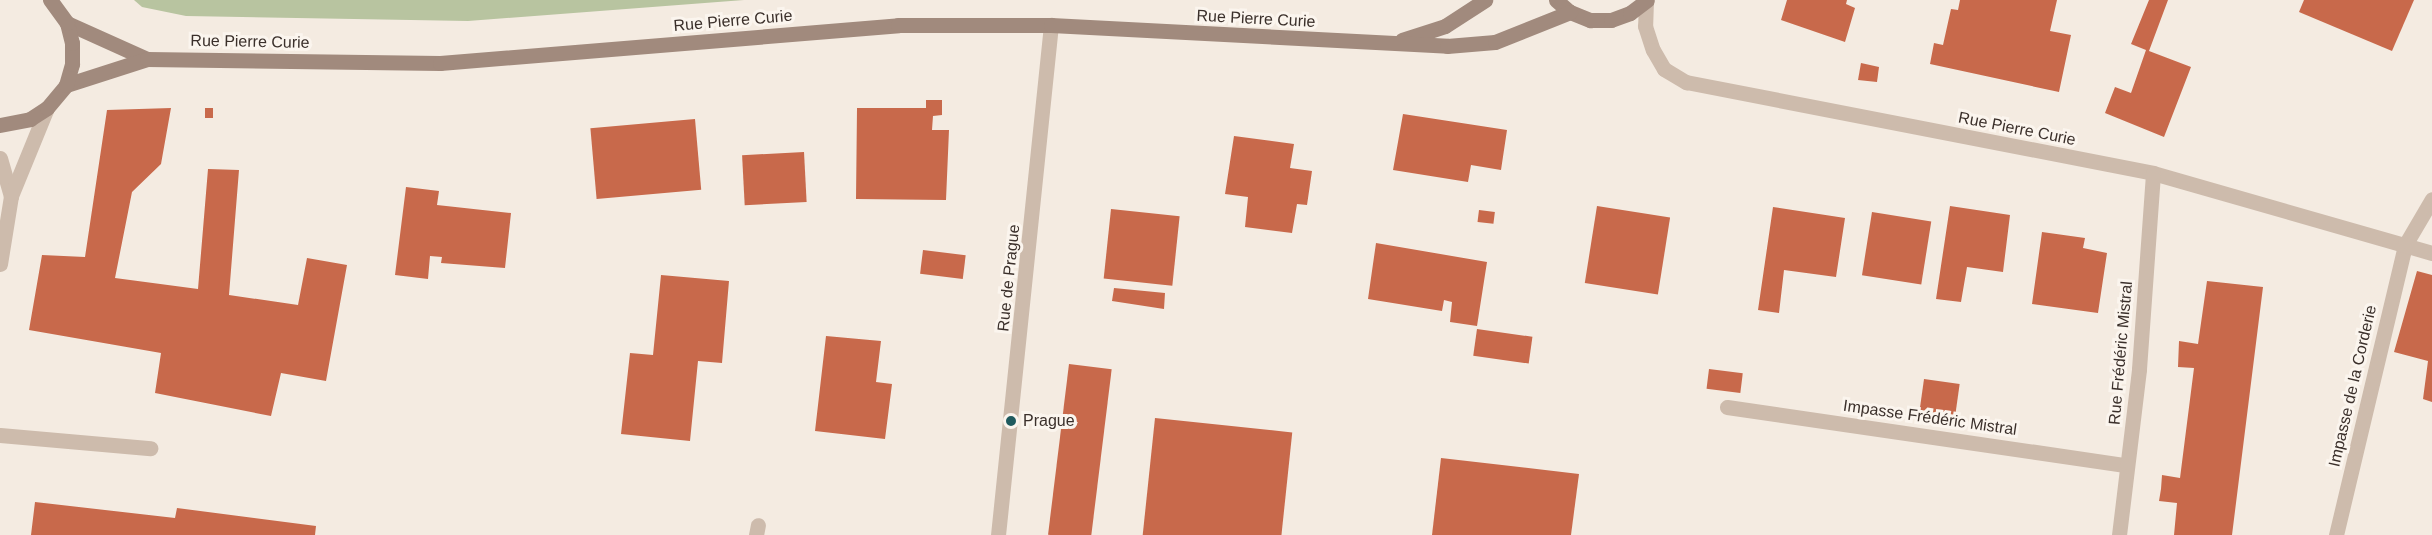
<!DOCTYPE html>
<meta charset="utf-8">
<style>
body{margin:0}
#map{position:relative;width:2432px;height:535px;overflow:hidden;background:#f4ebe1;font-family:Helvetica,sans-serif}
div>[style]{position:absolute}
.green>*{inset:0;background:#b8c4a0}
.building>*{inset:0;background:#c8694b;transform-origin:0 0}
.lane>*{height:15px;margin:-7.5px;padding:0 7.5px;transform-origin:7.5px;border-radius:7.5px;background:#cdbbac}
.street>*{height:15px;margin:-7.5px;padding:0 7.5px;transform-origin:7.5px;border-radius:7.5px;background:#cdbbac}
.secondary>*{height:15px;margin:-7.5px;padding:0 7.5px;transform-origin:7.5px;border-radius:7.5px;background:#a18a7d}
.dots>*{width:16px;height:16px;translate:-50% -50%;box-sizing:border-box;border:3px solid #fbf5ee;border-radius:50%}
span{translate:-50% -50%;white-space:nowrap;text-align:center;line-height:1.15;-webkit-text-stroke:6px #fbf5ee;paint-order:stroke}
.street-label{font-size:16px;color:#3b302b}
.poi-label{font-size:16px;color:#3b302b}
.left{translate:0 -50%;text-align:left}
</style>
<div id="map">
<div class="green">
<div style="clip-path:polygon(134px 0,744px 0,468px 21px,186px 16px,142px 7px)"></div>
</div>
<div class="building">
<div style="clip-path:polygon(1787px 0,1847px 0,1846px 4px,1855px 8px,1845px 42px,1781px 20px)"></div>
<div style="clip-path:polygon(1960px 0,2057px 0,2050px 31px,2071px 35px,2059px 92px,1930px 64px,1934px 43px,1943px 45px,1951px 9px,1958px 10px)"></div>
<div style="clip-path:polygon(2149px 0,2168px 0,2149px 51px,2191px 67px,2164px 137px,2105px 113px,2115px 87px,2131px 93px,2146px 50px,2131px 44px)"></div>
<div style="clip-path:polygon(2304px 0,2414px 0,2392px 51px,2299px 12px)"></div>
<div style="clip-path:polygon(1861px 63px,1879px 67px,1877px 82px,1858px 80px)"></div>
<div style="clip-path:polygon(926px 100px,942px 100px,942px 115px,933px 116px,932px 130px,949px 130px,946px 200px,856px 199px,857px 108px,926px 108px)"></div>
<div style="clip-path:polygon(171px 108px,161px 164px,132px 192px,115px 278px,198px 289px,208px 169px,239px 170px,229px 295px,298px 305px,307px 258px,347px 265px,326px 381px,281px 373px,271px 416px,155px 393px,161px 353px,29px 330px,42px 255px,85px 257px,107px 110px)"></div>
<div style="left:205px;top:108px;width:8px;height:10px"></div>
<div style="clip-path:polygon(1403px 114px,1507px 130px,1501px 170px,1471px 165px,1468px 182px,1393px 170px)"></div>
<div style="left:695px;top:119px;width:71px;height:105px;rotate:85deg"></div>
<div style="clip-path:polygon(1234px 136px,1294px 144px,1290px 168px,1312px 171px,1307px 205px,1297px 204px,1292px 233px,1245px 227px,1248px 197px,1225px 194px)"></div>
<div style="left:804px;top:152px;width:50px;height:62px;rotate:87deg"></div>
<div style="clip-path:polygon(406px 187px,439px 191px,437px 205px,511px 213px,505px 268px,441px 263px,442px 257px,430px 256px,428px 279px,395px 275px)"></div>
<div style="left:1597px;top:206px;width:74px;height:78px;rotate:9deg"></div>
<div style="clip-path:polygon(1950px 206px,2010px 215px,2003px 272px,1967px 267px,1961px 302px,1936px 299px)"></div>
<div style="clip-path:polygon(1773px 207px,1845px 218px,1836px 277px,1784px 270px,1779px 313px,1758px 310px)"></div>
<div style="left:1111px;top:209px;width:69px;height:70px;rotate:6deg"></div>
<div style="left:1479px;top:210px;width:16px;height:12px;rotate:7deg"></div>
<div style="left:1872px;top:212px;width:60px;height:64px;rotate:9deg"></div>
<div style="clip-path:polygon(2042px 232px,2085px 238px,2083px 248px,2107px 253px,2098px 313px,2032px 304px)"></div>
<div style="clip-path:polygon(1376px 243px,1487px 262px,1477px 326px,1450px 322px,1452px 302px,1444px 300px,1442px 311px,1368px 299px)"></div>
<div style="left:923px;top:250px;width:43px;height:24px;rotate:7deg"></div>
<div style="clip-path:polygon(2417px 271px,2432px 275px,2432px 402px,2423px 399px,2428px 361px,2394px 352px)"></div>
<div style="clip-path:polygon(661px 275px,729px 281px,722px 363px,698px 361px,690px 441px,621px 434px,630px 353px,653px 355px)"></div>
<div style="clip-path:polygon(2207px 281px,2263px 287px,2232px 535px,2174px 535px,2177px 503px,2159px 501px,2161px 489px,2162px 475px,2180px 478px,2194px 368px,2178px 367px,2179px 341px,2198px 344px)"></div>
<div style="clip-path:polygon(1114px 288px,1165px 293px,1164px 309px,1112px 301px)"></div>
<div style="left:1477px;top:329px;width:56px;height:27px;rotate:8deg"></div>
<div style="clip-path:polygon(826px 336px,881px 341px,876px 382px,892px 384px,885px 439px,815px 431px)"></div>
<div style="left:1069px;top:364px;width:43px;height:172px;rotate:7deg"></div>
<div style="left:1709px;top:369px;width:34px;height:20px;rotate:7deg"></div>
<div style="left:1924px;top:379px;width:36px;height:38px;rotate:8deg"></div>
<div style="left:1155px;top:418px;width:138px;height:118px;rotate:6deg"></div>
<div style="clip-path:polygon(1441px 458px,1579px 474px,1571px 535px,1432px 535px)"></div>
<div style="clip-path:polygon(35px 502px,175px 518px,177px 508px,316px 526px,315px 535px,31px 535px)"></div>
</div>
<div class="lane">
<div style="left:1727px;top:407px;width:404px;rotate:8.3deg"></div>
<div style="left:0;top:435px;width:151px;rotate:5deg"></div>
<div style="left:2336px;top:535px;width:298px;rotate:-76.6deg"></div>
<div style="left:2405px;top:245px;width:53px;rotate:-59.6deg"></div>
</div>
<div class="street">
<div style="left:1646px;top:1px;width:25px;rotate:92deg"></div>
<div style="left:1645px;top:26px;width:25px;rotate:72deg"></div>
<div style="left:1653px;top:50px;width:22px;rotate:60deg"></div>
<div style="left:1664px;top:69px;width:26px;rotate:31deg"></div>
<div style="left:1686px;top:82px;width:476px;rotate:11deg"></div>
<div style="left:2153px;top:173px;width:290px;rotate:16deg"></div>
<div style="left:0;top:158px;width:40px;rotate:74deg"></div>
<div style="left:0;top:264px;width:69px;rotate:-80.8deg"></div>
<div style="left:11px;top:196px;width:95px;rotate:-67.8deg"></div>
<div style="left:756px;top:535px;width:10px;rotate:-79deg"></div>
<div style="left:998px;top:535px;width:513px;rotate:-84.07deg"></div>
<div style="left:2119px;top:535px;width:167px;rotate:-83.1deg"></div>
<div style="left:2139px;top:369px;width:196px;rotate:-85.9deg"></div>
</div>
<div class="secondary">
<div style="left:1556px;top:0;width:18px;rotate:41deg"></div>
<div style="left:1570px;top:12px;width:22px;rotate:22deg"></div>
<div style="left:1590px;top:20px;width:21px"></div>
<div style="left:1611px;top:20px;width:20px;rotate:-20deg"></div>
<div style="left:1630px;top:13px;width:21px;rotate:-37deg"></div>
<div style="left:67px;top:23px;width:88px;rotate:24.2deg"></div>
<div style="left:1402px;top:40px;width:45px;rotate:-18deg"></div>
<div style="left:1445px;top:26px;width:48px;rotate:-33deg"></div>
<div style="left:66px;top:85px;width:85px;rotate:-17.8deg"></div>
<div style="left:147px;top:59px;width:293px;rotate:0.8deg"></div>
<div style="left:440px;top:63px;width:460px;rotate:-4.7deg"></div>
<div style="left:898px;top:25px;width:153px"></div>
<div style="left:1051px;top:25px;width:397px;rotate:3deg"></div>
<div style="left:1447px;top:46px;width:48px;rotate:-4.8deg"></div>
<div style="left:1495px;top:42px;width:81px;rotate:-21.8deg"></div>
<div style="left:0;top:125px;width:31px;rotate:-11deg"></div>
<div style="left:30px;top:119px;width:20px;rotate:-33deg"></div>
<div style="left:47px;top:108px;width:30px;rotate:-50deg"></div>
<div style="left:66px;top:85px;width:22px;rotate:-74deg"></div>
<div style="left:72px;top:64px;width:21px;rotate:-90deg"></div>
<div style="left:72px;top:43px;width:21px;rotate:-104deg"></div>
<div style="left:67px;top:23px;width:29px;rotate:-126deg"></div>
</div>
<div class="dots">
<div style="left:1011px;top:421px;background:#1f5a5e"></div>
</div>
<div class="street-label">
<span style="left:1256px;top:19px;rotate:3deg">Rue Pierre Curie</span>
<span style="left:733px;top:21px;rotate:-5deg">Rue Pierre Curie</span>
<span style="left:250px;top:42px;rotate:1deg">Rue Pierre Curie</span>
<span style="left:2017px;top:129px;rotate:11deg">Rue Pierre Curie</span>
<span style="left:1009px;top:278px;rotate:-84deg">Rue de Prague</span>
<span style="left:2121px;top:353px;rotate:-85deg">Rue Frédéric Mistral</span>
<span style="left:2353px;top:386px;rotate:-77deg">Impasse de la Corderie</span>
<span style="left:1930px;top:418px;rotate:8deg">Impasse Frédéric Mistral</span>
</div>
<div class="poi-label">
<span class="left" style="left:1023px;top:421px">Prague</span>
</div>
</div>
